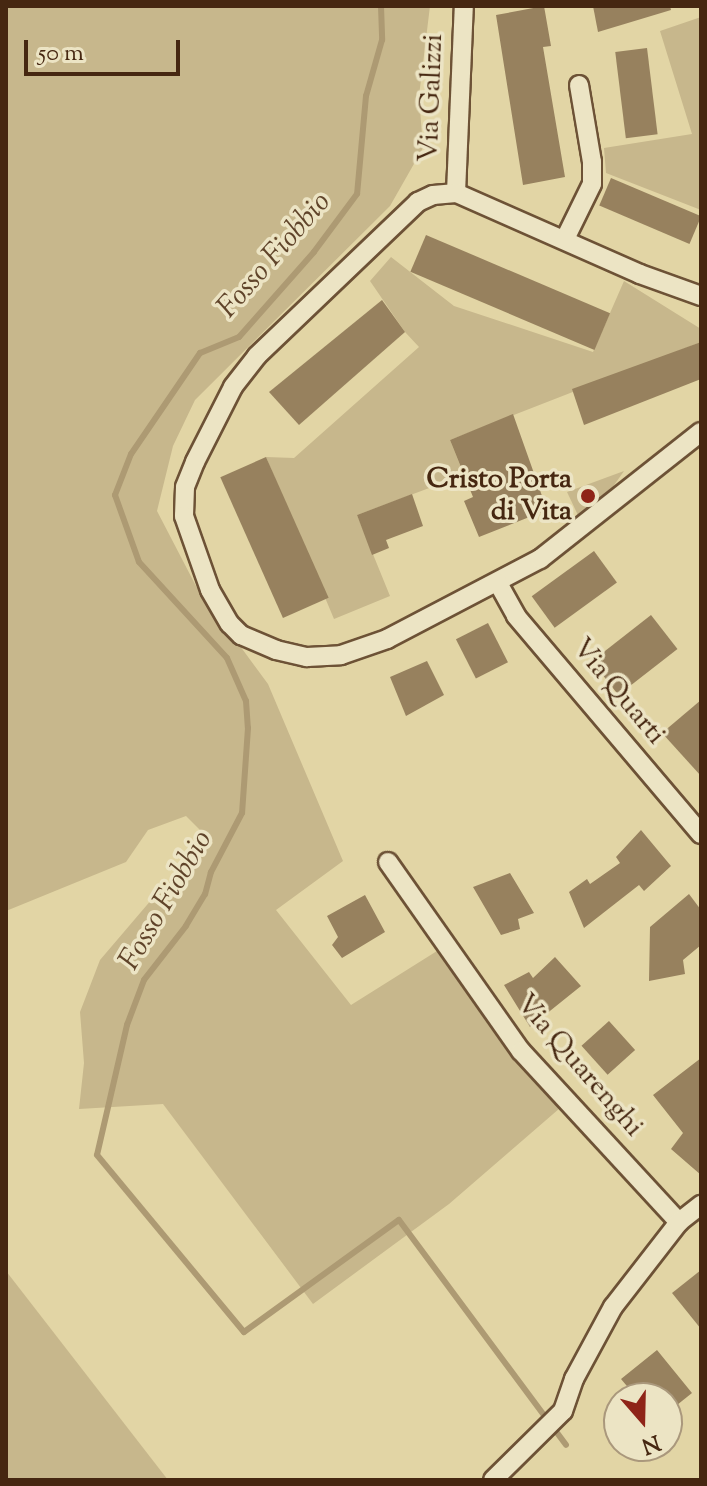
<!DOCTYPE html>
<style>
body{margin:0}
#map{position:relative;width:707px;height:1486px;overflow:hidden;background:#e2d5a5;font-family:"Sorts Mill Goudy",serif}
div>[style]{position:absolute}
.green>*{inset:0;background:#c7b78c}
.stream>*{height:6px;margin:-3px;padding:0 3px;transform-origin:3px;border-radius:3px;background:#ad9a73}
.building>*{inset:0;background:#97815e;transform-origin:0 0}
.roads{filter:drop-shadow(2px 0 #6d5236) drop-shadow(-2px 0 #6d5236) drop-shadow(0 2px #6d5236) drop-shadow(0 -2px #6d5236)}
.minor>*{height:18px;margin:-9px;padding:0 9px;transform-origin:9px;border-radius:9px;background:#ece4c4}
.dots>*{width:22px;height:22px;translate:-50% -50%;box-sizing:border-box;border:4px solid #ece4c4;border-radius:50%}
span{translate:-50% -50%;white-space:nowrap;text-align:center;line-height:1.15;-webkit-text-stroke:7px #ece4c4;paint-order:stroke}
.street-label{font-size:28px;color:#462711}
.poi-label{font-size:28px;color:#462711;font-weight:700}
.right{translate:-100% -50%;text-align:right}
.water-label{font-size:30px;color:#60442a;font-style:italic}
.frame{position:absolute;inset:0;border:8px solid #462711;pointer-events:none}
.north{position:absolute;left:603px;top:1382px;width:80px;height:80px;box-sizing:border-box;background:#ece4c4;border:2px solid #aa987c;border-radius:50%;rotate:160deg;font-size:22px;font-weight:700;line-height:32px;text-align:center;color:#462711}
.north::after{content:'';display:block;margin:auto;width:28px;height:36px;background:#8f2418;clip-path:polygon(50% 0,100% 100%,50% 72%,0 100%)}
.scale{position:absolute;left:24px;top:40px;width:156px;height:36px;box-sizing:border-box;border:4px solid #462711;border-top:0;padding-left:10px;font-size:24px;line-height:28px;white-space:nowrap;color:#462711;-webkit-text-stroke:6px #ece4c4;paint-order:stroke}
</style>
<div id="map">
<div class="green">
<div style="clip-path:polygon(6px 6px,430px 6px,419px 96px,423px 148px,390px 206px,195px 400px,173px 446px,157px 511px,196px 586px,268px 684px,343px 861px,276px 910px,351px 1005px,437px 951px,560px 1108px,449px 1204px,313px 1304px,163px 1104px,79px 1109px,84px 1063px,80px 1012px,100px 960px,158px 892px,213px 843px,186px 816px,148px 830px,126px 862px,6px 911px)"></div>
<div style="clip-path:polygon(701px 17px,701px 210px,606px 173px,604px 148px,692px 134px,660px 31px)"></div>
<div style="clip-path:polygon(391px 257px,454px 306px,593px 352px,624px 281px,701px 329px,701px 342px,450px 440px,464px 475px,357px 515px,390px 596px,334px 619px,266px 457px,294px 458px,419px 347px,405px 332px,370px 281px)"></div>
<div style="clip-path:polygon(624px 471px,584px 528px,567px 492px)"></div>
<div style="clip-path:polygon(6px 1271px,168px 1480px,6px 1480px)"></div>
</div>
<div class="stream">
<div style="left:381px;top:6px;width:34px;rotate:88deg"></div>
<div style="left:382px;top:40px;width:58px;rotate:105.9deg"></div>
<div style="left:366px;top:96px;width:98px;rotate:95.2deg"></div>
<div style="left:357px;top:194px;width:72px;rotate:126.6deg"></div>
<div style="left:314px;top:252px;width:113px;rotate:131.4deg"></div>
<div style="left:239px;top:337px;width:42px;rotate:157.7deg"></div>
<div style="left:200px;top:353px;width:122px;rotate:124.3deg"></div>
<div style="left:131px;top:454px;width:44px;rotate:111.3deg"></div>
<div style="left:115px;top:495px;width:71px;rotate:70.3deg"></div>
<div style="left:139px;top:562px;width:130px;rotate:47.5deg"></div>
<div style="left:227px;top:658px;width:47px;rotate:66.2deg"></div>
<div style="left:246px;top:701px;width:27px;rotate:86deg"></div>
<div style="left:248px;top:728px;width:85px;rotate:94deg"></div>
<div style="left:242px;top:813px;width:67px;rotate:117.7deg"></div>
<div style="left:211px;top:872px;width:23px;rotate:105deg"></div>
<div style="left:205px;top:894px;width:37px;rotate:121deg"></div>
<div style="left:186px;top:926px;width:68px;rotate:127.9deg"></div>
<div style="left:144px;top:980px;width:48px;rotate:110.7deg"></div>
<div style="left:127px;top:1025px;width:133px;rotate:103deg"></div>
<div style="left:97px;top:1155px;width:230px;rotate:50.3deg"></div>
<div style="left:244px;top:1332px;width:191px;rotate:-35.9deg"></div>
<div style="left:399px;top:1220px;width:280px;rotate:53.4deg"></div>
</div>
<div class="building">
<div style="clip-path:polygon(544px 6px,551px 46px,543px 47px,565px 177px,523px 185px,496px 15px)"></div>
<div style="clip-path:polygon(593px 6px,670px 6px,671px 10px,598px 32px)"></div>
<div style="left:647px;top:48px;width:87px;height:32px;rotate:83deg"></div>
<div style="left:611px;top:178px;width:98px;height:30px;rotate:23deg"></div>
<div style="left:426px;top:235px;width:200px;height:40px;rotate:23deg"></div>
<div style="clip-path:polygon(382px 300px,405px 332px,299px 425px,269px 392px)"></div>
<div style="clip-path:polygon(701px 342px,701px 379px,584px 425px,572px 389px)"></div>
<div style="clip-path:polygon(513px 414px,547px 510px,479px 537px,464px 501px,473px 497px,450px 440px)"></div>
<div style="left:266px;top:457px;width:154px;height:50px;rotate:66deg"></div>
<div style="clip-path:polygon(412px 494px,423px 526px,386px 540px,389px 548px,372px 555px,357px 515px)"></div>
<div style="left:594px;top:551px;width:39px;height:77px;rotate:54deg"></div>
<div style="left:651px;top:615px;width:43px;height:75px;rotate:52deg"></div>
<div style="left:488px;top:623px;width:44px;height:36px;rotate:63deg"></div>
<div style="clip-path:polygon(427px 661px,444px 695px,406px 716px,390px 677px)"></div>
<div style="clip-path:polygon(701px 700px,701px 776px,662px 733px)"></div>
<div style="clip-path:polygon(641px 830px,671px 866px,644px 891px,639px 885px,584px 928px,569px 892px,587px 879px,590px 884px,620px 863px,616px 857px)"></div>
<div style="clip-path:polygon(510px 873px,534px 913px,518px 919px,520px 929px,501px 935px,473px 887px)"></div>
<div style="clip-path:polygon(689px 894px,701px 910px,701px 945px,683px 960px,685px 974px,649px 981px,650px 927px)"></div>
<div style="clip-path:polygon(365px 895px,385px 932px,342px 958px,332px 945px,338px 937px,327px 916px)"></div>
<div style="clip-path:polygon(555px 957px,581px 986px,530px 1027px,504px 985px,529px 972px,533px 978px)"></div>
<div style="left:609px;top:1021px;width:39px;height:37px;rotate:48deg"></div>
<div style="clip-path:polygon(701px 1058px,701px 1175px,671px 1149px,683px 1133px,653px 1095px)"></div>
<div style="clip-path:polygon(701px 1270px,701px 1329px,672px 1293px)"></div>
<div style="clip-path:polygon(657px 1350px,692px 1393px,667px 1413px,667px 1398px,637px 1398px,621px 1379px)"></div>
</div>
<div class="roads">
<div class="minor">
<div style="left:456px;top:193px;width:187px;rotate:-87.6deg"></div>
<div style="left:565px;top:239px;width:61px;rotate:-63.9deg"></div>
<div style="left:592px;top:184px;width:22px;rotate:-90deg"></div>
<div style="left:592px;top:162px;width:78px;rotate:-99.6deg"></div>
<div style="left:701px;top:296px;width:65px;rotate:-160.2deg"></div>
<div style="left:640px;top:274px;width:201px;rotate:-156.2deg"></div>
<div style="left:456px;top:193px;width:23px;rotate:175deg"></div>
<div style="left:433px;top:195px;width:17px;rotate:155deg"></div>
<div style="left:418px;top:202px;width:223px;rotate:136.3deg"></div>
<div style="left:257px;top:356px;width:39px;rotate:128deg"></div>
<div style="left:233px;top:387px;width:84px;rotate:116.9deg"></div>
<div style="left:195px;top:462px;width:27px;rotate:112deg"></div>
<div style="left:185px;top:487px;width:29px;rotate:92deg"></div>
<div style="left:184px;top:516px;width:78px;rotate:70.6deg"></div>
<div style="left:210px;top:590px;width:39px;rotate:60deg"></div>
<div style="left:230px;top:624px;width:16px;rotate:45deg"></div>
<div style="left:241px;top:635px;width:38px;rotate:23deg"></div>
<div style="left:276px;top:650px;width:32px;rotate:13deg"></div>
<div style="left:307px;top:657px;width:34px;rotate:-3deg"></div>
<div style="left:341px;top:655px;width:49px;rotate:-19.2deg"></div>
<div style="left:387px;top:639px;width:173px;rotate:-27.6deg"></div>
<div style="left:540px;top:559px;width:205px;rotate:-38.3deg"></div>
<div style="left:498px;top:583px;width:38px;rotate:61deg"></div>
<div style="left:516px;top:616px;width:286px;rotate:49.7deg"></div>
<div style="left:388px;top:862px;width:231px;rotate:54.9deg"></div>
<div style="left:521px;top:1051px;width:233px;rotate:47.3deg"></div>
<div style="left:493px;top:1480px;width:98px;rotate:-44.6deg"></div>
<div style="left:563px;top:1411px;width:34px;rotate:-71deg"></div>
<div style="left:574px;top:1379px;width:82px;rotate:-61.6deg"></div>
<div style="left:613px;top:1307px;width:108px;rotate:-52.2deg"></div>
<div style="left:679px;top:1222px;width:28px;rotate:-38deg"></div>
</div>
</div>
<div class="dots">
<div style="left:588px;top:496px;background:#8f2418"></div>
</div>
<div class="street-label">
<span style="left:432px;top:98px;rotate:-88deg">Via Galizzi</span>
<span style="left:618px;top:692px;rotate:50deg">Via Quarti</span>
<span style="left:579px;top:1066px;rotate:49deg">Via Quarenghi</span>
</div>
<div class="poi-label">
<span class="right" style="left:572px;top:496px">Cristo Porta<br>di Vita</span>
</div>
<div class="water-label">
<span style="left:275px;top:256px;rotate:-49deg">Fosso Fiobbio</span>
<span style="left:167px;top:901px;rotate:-60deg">Fosso Fiobbio</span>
</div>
<div class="frame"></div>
<div class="north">N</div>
<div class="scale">50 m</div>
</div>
